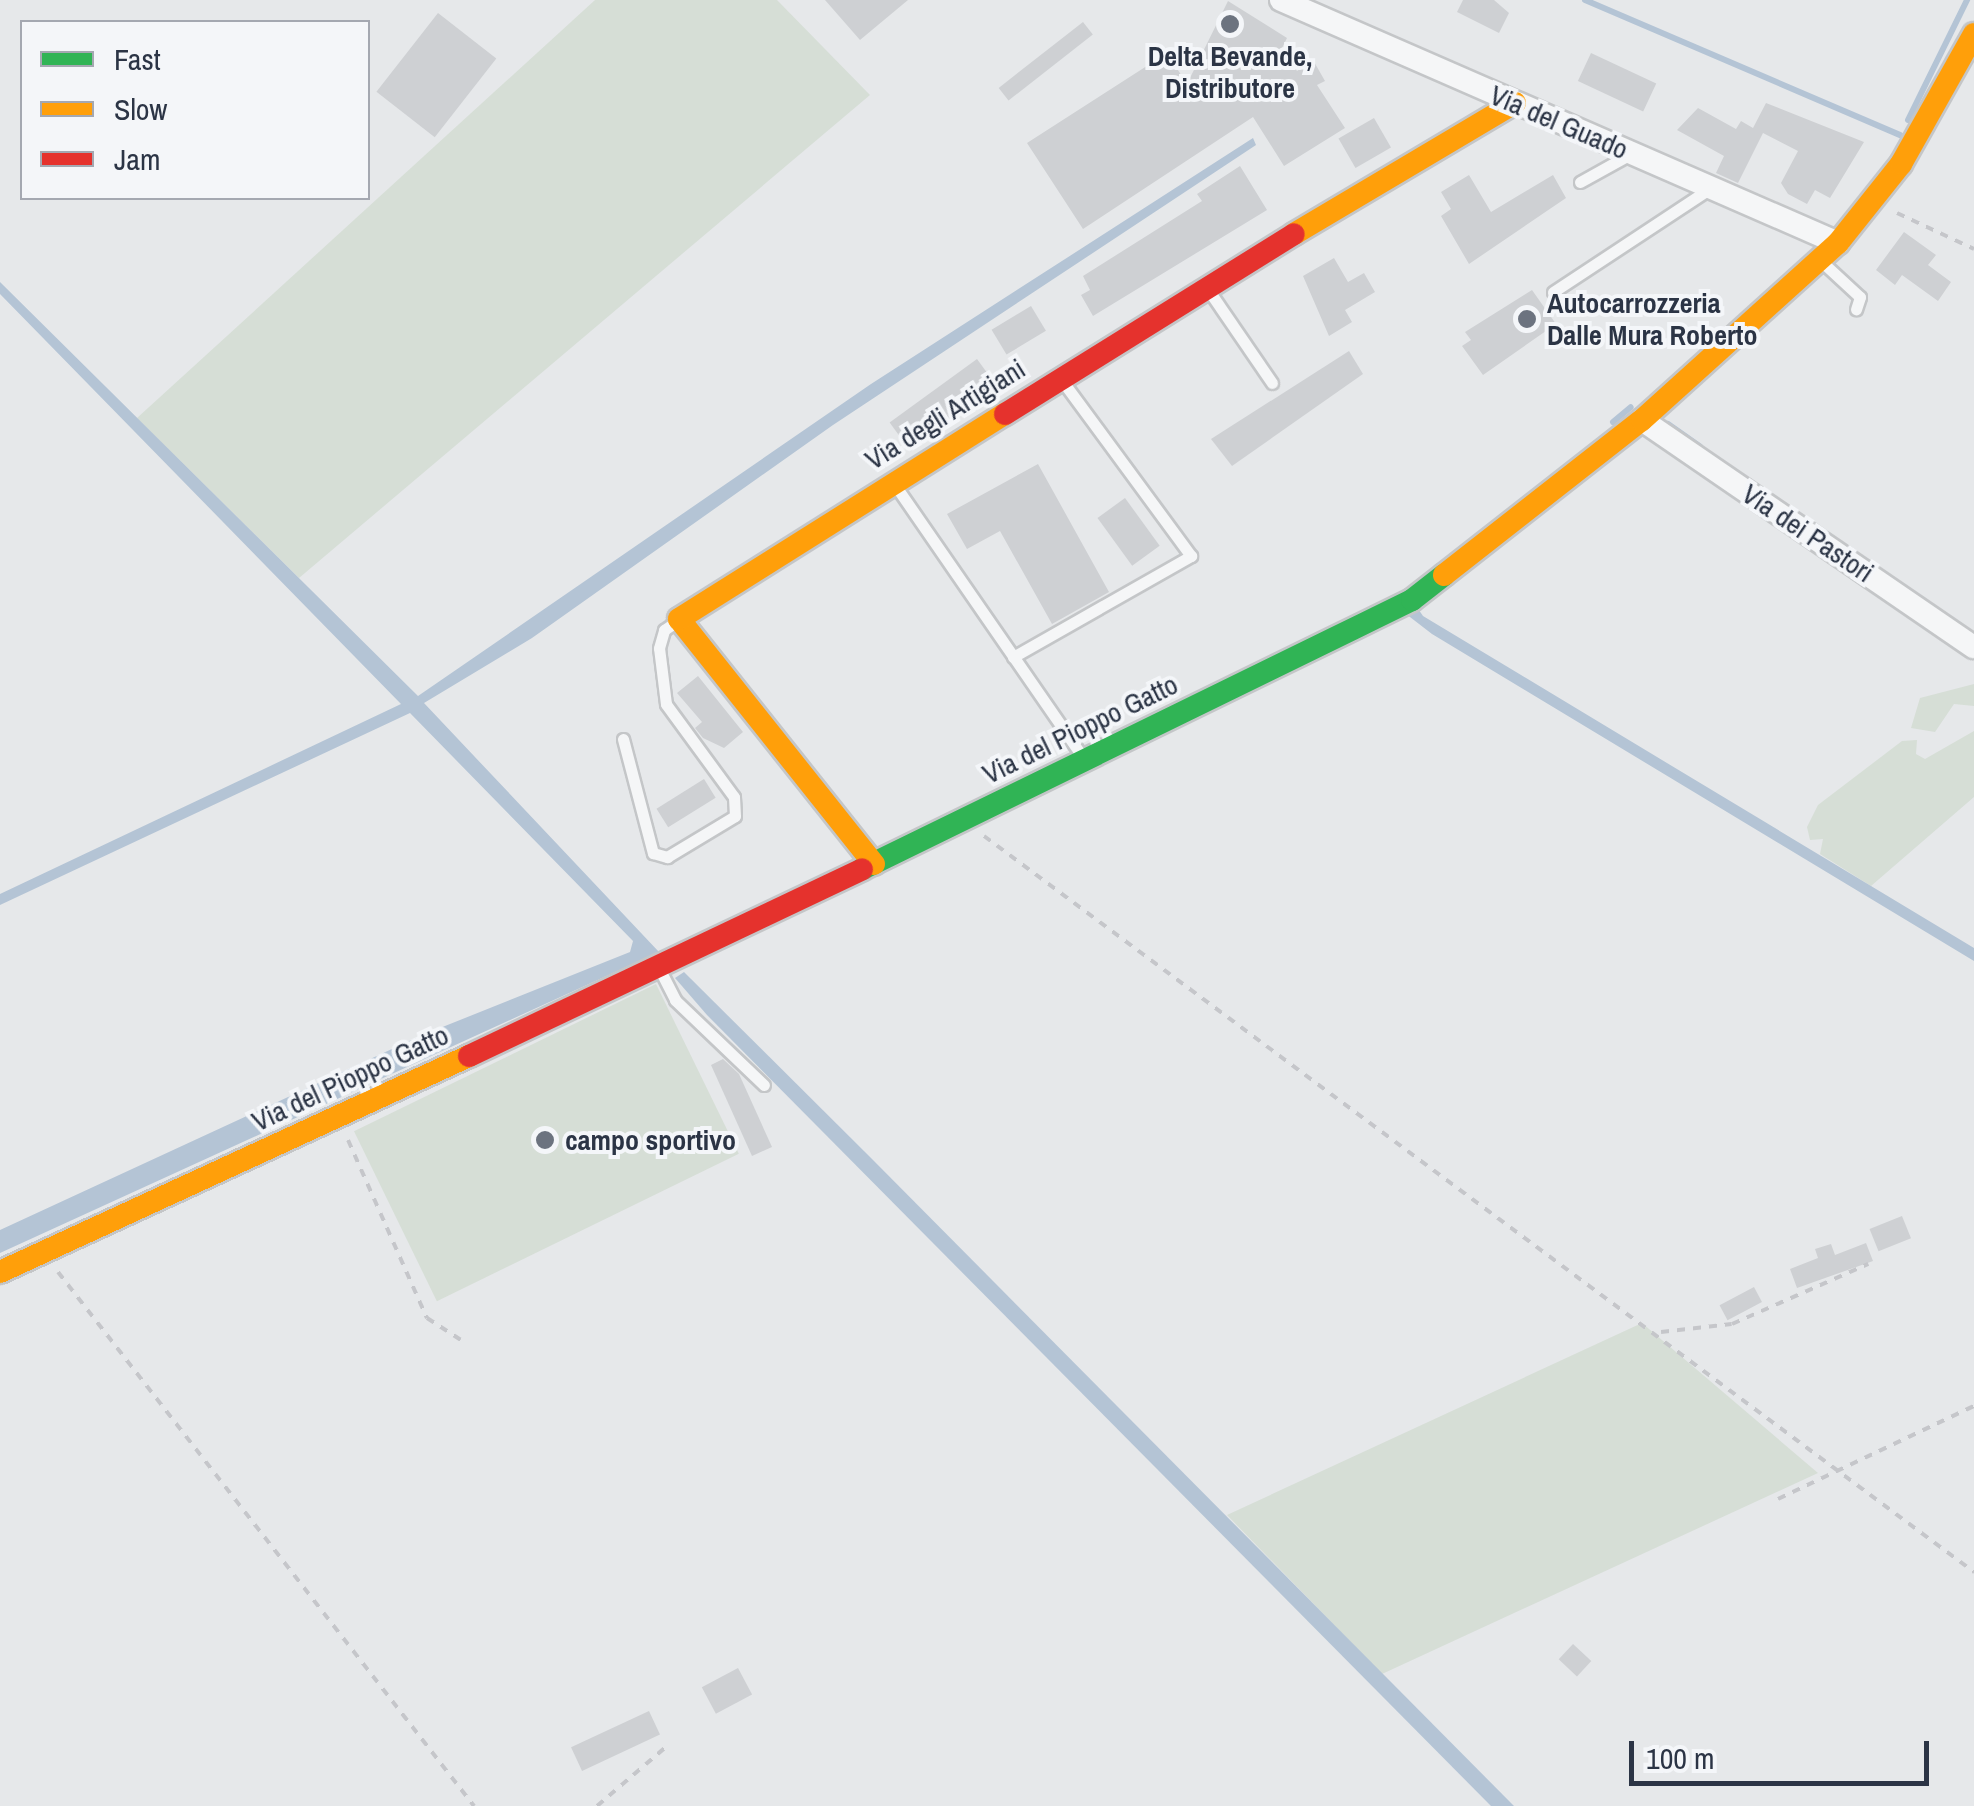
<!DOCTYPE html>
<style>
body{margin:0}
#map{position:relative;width:1974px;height:1806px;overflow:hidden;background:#e6e8ea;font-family:"Archivo Narrow",sans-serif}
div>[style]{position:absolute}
.green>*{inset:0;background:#d6ded6;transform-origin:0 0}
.water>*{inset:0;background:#b4c4d5}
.stream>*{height:6px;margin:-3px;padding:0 3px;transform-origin:3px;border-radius:3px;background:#b4c4d5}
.building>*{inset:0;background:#ced0d3;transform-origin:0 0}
.path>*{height:4px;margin-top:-2px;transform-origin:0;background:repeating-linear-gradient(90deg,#c5c6ca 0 8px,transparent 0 16px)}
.roads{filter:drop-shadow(2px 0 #c4c6c8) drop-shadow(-2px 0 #c4c6c8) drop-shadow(0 2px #c4c6c8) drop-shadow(0 -2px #c4c6c8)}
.lane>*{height:11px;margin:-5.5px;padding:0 5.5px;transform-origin:5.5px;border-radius:5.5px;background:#f5f6f7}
.street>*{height:22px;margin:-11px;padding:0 11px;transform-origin:11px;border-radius:11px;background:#f5f6f7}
.fast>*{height:22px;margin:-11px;padding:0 11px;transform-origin:11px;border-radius:11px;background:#30b455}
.slow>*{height:22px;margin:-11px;padding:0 11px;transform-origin:11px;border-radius:11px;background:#ff9f0a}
.jam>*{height:22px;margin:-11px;padding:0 11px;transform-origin:11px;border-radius:11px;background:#e5322d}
.dots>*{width:28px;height:28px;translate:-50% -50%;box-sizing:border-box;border:5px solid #f4f6f9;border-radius:50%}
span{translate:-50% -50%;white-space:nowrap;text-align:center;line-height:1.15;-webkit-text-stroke:8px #f4f6f9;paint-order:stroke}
.poi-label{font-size:28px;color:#2b3445;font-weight:700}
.left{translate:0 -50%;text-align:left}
.street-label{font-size:28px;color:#2b3445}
.legend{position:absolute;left:20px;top:20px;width:350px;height:180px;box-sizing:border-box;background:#f4f6f9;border:2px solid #a4a8b1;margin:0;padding:12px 18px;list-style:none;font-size:30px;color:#2b3445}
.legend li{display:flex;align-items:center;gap:20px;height:50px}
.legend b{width:50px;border:2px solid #a4a8b1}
.scale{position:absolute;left:1629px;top:1741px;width:300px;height:45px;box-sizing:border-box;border:5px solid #2b3445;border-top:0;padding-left:12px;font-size:30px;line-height:35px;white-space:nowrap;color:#2b3445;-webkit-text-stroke:8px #f4f6f9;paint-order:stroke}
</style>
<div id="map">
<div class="green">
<div style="clip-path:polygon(595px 0,777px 0,870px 95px,299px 578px,137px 418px)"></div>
<div style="clip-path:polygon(1974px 684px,1974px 706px,1954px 704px,1935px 732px,1911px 728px,1920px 698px)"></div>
<div style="clip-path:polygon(1974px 731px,1974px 797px,1871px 886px,1820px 854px,1823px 839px,1810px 840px,1807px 827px,1818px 805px,1902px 741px,1917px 740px,1916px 754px,1925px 759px)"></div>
<div style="left:656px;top:984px;width:189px;height:336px;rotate:64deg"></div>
<div style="clip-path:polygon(1642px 1323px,1818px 1473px,1382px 1674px,1227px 1515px)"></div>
</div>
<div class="water">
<div style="clip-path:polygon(1253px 138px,1256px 145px,833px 425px,532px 638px,424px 703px,659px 952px,0 1253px,0 1230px,420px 1036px,630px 952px,633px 941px,410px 713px,0 905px,0 894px,401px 704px,0 294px,0 282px,418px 696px,871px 384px)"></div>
<div style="clip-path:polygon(1412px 600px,1423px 616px,1974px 948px,1974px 961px,1432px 634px,1397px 607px)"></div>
<div style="clip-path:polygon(684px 972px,871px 1158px,1514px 1806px,1491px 1806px,707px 1015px,675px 978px)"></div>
</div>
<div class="stream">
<div style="left:1585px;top:0;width:343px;rotate:23.2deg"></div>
<div style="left:1908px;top:120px;width:134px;rotate:-63.8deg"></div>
<div style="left:1613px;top:422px;width:23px;rotate:-40deg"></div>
<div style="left:1668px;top:424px;width:39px;rotate:35deg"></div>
</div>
<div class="building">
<div style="clip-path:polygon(825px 0,908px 0,860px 40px)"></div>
<div style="clip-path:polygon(1463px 0,1494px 0,1509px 13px,1499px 33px,1457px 12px)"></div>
<div style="clip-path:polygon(1228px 1px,1287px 38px,1282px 48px,1297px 71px,1313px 60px,1325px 81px,1317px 85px,1345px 128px,1284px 166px,1253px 117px,1083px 229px,1027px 143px,1167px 53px,1187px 84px)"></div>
<div style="left:438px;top:13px;width:74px;height:100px;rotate:38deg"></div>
<div style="left:1083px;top:22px;width:16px;height:107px;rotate:52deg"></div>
<div style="left:1591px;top:53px;width:72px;height:31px;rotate:25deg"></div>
<div style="clip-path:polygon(1766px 103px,1864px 142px,1830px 198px,1815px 190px,1807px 204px,1788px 194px,1781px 183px,1798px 151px,1763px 133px,1738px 183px,1716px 173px,1724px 156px,1677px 130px,1698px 108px,1736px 129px,1741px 121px,1753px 128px)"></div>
<div style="left:1374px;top:118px;width:34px;height:41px;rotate:60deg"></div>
<div style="clip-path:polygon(1240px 166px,1267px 210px,1093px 316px,1081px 295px,1090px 290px,1083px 276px,1202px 201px,1197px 194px)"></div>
<div style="clip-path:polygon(1469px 175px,1491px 212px,1553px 175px,1566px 198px,1469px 264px,1441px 216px,1451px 209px,1441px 192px)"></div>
<div style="clip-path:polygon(1904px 232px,1936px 255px,1928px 265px,1951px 282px,1938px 301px,1902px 275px,1895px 285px,1876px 270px)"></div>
<div style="clip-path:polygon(1334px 258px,1348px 282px,1364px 273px,1375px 292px,1345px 310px,1352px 322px,1329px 336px,1303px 276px)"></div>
<div style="clip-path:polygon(1532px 290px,1556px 324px,1483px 375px,1462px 346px,1471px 340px,1465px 332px)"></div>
<div style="left:1031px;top:306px;width:29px;height:46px;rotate:59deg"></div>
<div style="clip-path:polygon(1349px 351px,1363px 374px,1232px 466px,1211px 439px)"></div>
<div style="left:977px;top:359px;width:36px;height:108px;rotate:54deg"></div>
<div style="clip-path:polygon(1038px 464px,1109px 592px,1052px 624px,1000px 531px,967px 549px,947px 514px)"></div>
<div style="left:1125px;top:498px;width:59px;height:34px;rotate:54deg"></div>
<div style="clip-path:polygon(698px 676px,743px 732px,724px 748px,703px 738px,695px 728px,702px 722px,677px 693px)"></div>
<div style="left:704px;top:779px;width:22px;height:56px;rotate:58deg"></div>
<div style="clip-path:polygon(723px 1059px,739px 1074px,772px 1147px,752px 1156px,711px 1065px)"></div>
<div style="left:1902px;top:1216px;width:24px;height:35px;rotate:68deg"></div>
<div style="clip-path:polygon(1866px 1243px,1873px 1261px,1797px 1288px,1790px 1269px,1818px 1258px,1815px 1249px,1831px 1244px,1835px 1255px)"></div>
<div style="left:1754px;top:1287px;width:17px;height:39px;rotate:62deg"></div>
<div style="left:1573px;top:1644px;width:25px;height:21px;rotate:43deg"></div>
<div style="left:738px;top:1668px;width:30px;height:41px;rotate:62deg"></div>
<div style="left:649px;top:1711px;width:26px;height:86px;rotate:65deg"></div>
</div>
<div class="path">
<div style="left:1897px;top:213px;width:85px;rotate:25.1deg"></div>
<div style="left:984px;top:836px;width:1234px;rotate:36.63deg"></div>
<div style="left:348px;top:1140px;width:195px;rotate:66.1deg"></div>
<div style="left:427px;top:1318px;width:40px;rotate:32.9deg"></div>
<div style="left:58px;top:1272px;width:677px;rotate:52.08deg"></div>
<div style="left:1661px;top:1332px;width:71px;rotate:-6.4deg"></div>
<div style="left:1732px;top:1324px;width:149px;rotate:-23.8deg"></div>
<div style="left:1778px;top:1499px;width:217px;rotate:-25.4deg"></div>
<div style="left:597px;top:1806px;width:92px;rotate:-40.6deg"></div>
</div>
<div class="roads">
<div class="lane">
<div style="left:1580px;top:182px;width:60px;rotate:-29.1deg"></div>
<div style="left:1821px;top:261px;width:53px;rotate:42.7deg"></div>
<div style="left:1860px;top:297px;width:13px;rotate:108deg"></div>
<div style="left:1207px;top:288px;width:115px;rotate:55.6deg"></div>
<div style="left:1553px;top:292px;width:189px;rotate:-33.4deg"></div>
<div style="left:895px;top:485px;width:331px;rotate:55.4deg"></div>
<div style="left:1013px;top:657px;width:205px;rotate:-29.6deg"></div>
<div style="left:1191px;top:556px;width:216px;rotate:-126.3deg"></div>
<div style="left:623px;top:739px;width:118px;rotate:75.3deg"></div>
<div style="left:653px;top:853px;width:15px;rotate:16deg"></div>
<div style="left:667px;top:857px;width:79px;rotate:-31.1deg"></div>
<div style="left:735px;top:816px;width:19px;rotate:-93deg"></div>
<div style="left:734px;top:797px;width:115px;rotate:-126.2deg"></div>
<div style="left:666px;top:704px;width:56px;rotate:-97.1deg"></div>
<div style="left:659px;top:648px;width:19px;rotate:-74deg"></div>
<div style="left:664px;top:630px;width:18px;rotate:-34deg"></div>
<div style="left:660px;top:970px;width:34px;rotate:63deg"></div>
<div style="left:675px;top:1000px;width:123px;rotate:43.7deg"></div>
</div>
<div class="street">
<div style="left:1281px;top:0;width:608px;rotate:23.57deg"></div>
<div style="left:1642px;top:420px;width:402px;rotate:34.4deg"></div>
</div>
<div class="fast">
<div style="left:862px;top:869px;width:612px;rotate:-26.06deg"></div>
<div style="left:1412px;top:600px;width:41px;rotate:-38deg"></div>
</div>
<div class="slow">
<div style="left:1294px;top:234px;width:257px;rotate:-30.7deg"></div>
<div style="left:1444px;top:575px;width:251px;rotate:-38.1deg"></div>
<div style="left:1642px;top:420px;width:264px;rotate:-42.1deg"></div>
<div style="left:1838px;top:243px;width:101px;rotate:-51.4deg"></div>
<div style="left:1901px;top:164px;width:149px;rotate:-60.7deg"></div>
<div style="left:874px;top:864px;width:313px;rotate:-128.5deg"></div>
<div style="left:679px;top:619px;width:385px;rotate:-32.2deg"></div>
<div style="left:0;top:1272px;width:516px;rotate:-24.73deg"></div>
</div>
<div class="jam">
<div style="left:1005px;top:414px;width:340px;rotate:-31.9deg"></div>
<div style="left:469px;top:1056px;width:435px;rotate:-25.4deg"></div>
</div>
</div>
<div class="dots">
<div style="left:1230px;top:24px;background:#6c737f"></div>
<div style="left:1527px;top:319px;background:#6c737f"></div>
<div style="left:545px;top:1140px;background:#6c737f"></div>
</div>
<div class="poi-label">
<span style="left:1230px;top:72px">Delta Bevande,<br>Distributore</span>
<span class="left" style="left:1547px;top:319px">Autocarrozzeria<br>Dalle Mura Roberto</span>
<span class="left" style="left:565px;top:1140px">campo sportivo</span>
</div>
<div class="street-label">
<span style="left:1559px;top:122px;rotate:23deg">Via del Guado</span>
<span style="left:945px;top:414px;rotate:-32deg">Via degli Artigiani</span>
<span style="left:1808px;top:533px;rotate:34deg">Via dei Pastori</span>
<span style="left:1080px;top:729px;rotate:-26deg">Via del Pioppo Gatto</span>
<span style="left:350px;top:1078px;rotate:-25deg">Via del Pioppo Gatto</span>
</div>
<ul class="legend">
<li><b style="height:12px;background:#30b455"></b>Fast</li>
<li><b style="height:12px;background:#ff9f0a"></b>Slow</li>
<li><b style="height:12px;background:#e5322d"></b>Jam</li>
</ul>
<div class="scale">100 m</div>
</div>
